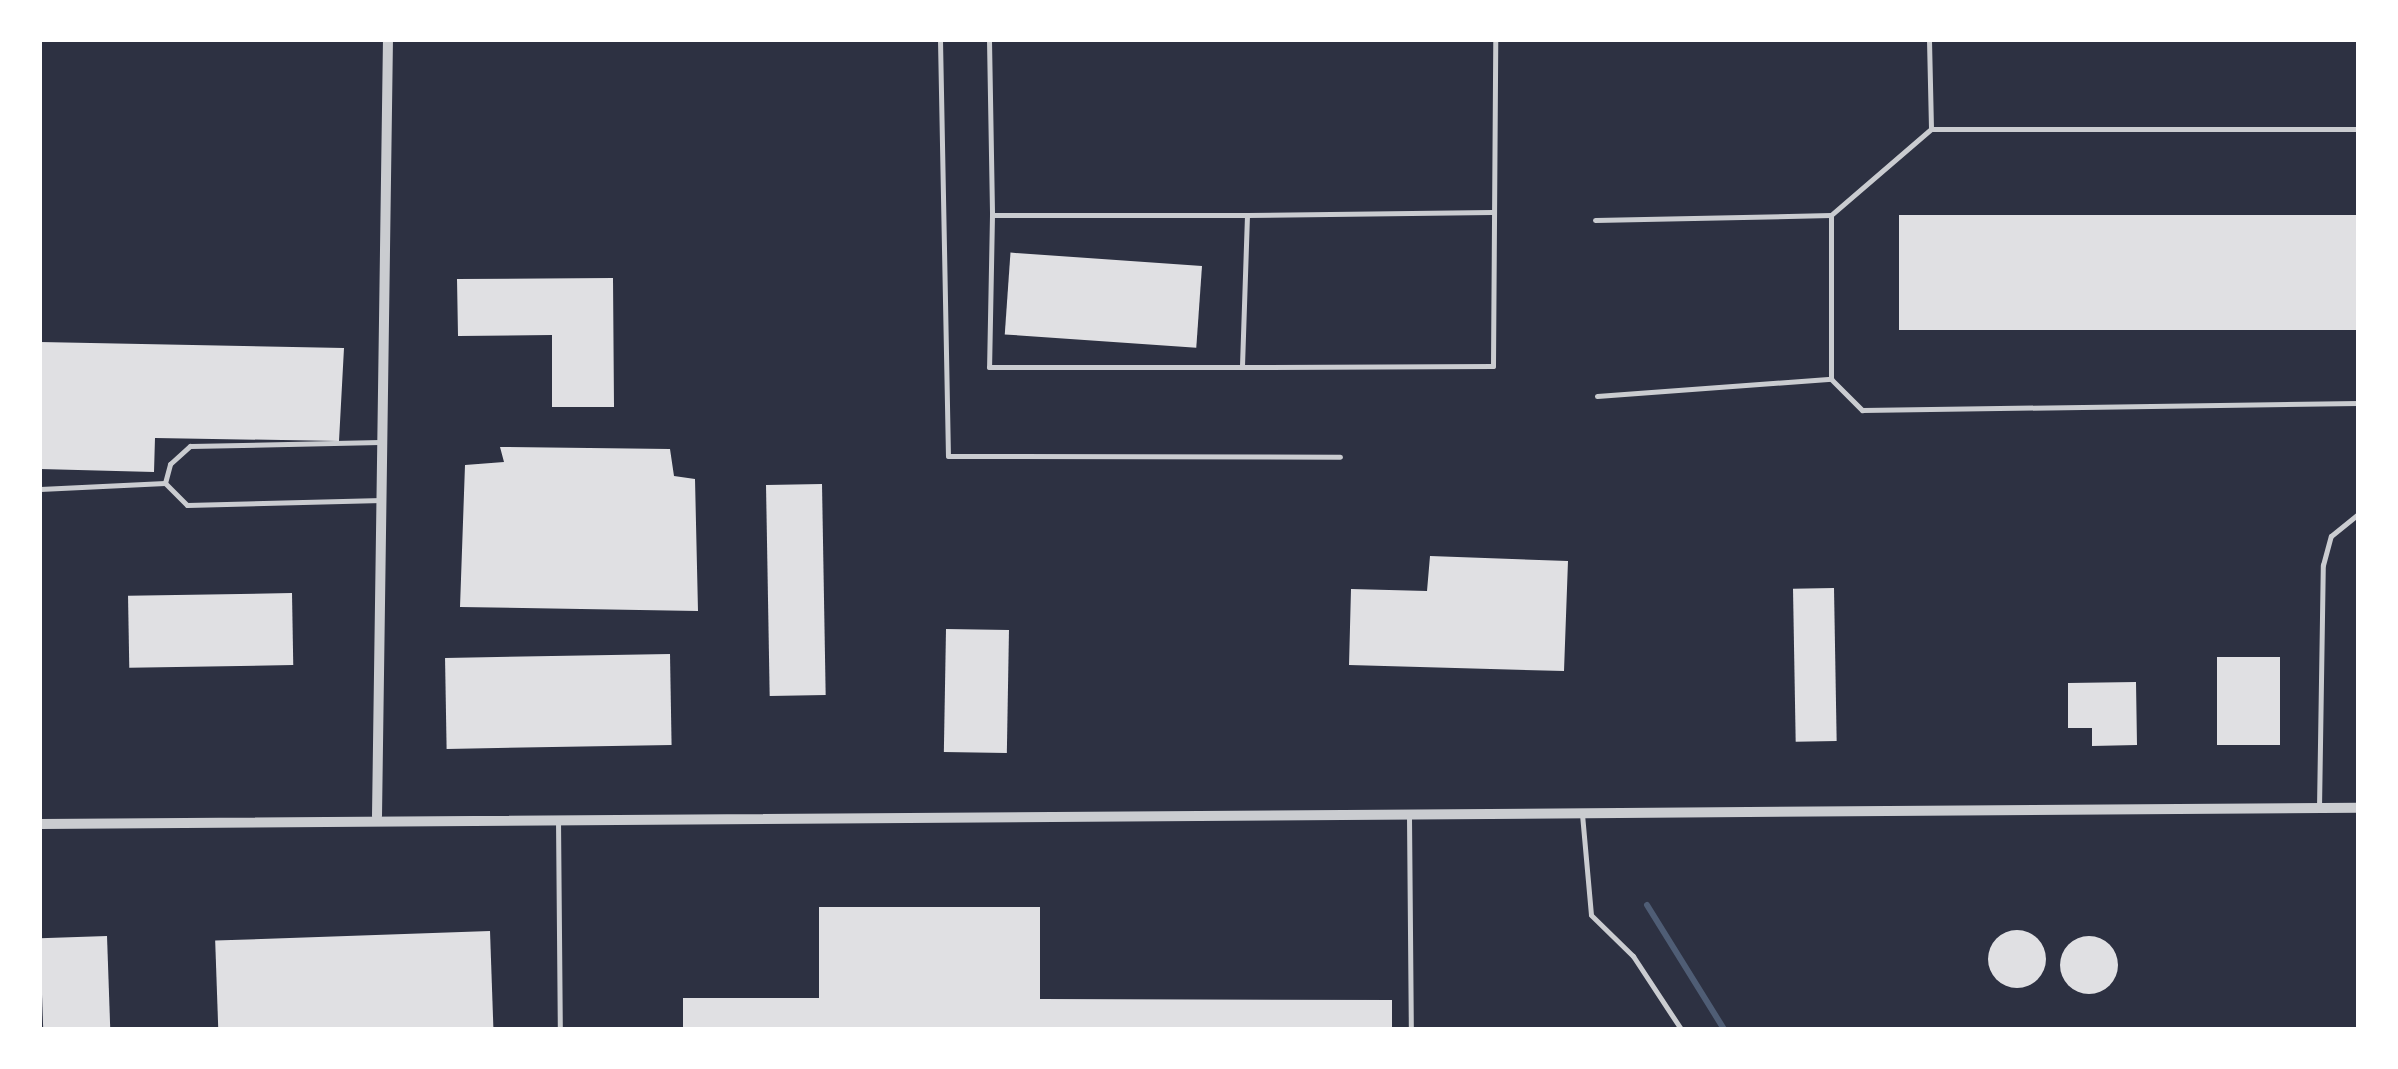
<!DOCTYPE html>
<style>
body{margin:0}
#map{position:relative;width:2398px;height:1069px;overflow:hidden;background:#2d3142;font-family:Arial,sans-serif}
div>[style]{position:absolute}
.stream>*{height:6px;margin:-3px;padding:0 3px;transform-origin:3px;border-radius:3px;background:#4f5d75}
.building>*{inset:0;background:#e0e0e3;transform-origin:0 0}
.round{border-radius:50%}
.service>*{height:5px;margin:-2.5px;padding:0 2.5px;transform-origin:2.5px;border-radius:2.5px;background:#caccd0}
.minor>*{height:10px;margin:-5px;padding:0 5px;transform-origin:5px;border-radius:5px;background:#caccd0}
span{translate:-50% -50%;white-space:nowrap;text-align:center;line-height:1.15;-webkit-text-stroke:8px #fff;paint-order:stroke}
.frame{position:absolute;inset:0;border:42px solid #fff;pointer-events:none}
</style>
<div id="map">
<div class="stream">
<div style="left:1647px;top:905px;width:146px;rotate:58.2deg"></div>
</div>
<div class="building">
<div style="left:2358px;top:215px;width:115px;height:459px;rotate:90deg"></div>
<div style="left:1202px;top:266px;width:82px;height:192px;rotate:94deg"></div>
<div style="clip-path:polygon(613px 278px,614px 407px,552px 407px,552px 335px,458px 336px,457px 279px)"></div>
<div style="clip-path:polygon(40px 342px,344px 348px,339px 441px,155px 438px,154px 472px,40px 469px)"></div>
<div style="clip-path:polygon(500px 447px,670px 449px,674px 476px,695px 479px,698px 611px,460px 607px,465px 465px,504px 462px)"></div>
<div style="left:822px;top:484px;width:211px;height:56px;rotate:89deg"></div>
<div style="clip-path:polygon(1430px 556px,1568px 561px,1564px 671px,1349px 665px,1351px 589px,1427px 591px)"></div>
<div style="left:1834px;top:588px;width:153px;height:41px;rotate:89deg"></div>
<div style="left:292px;top:593px;width:72px;height:164px;rotate:89deg"></div>
<div style="left:946px;top:629px;width:63px;height:123px;rotate:1deg"></div>
<div style="left:670px;top:654px;width:91px;height:225px;rotate:89deg"></div>
<div style="left:2217px;top:657px;width:63px;height:88px"></div>
<div style="clip-path:polygon(2136px 682px,2137px 745px,2092px 746px,2092px 728px,2068px 728px,2068px 683px)"></div>
<div style="clip-path:polygon(819px 907px,1040px 907px,1040px 999px,1392px 1000px,1392px 1029px,683px 1029px,683px 998px,819px 998px)"></div>
<div class="round" style="left:1988px;top:930px;width:58px;height:58px"></div>
<div style="left:490px;top:931px;width:98px;height:275px;rotate:88deg"></div>
<div style="left:107px;top:936px;width:93px;height:67px;rotate:88deg"></div>
<div class="round" style="left:2060px;top:936px;width:58px;height:58px"></div>
</div>
<div class="service">
<div style="left:940px;top:40px;width:416px;rotate:88.9deg"></div>
<div style="left:948px;top:456px;width:392px;rotate:0.1deg"></div>
<div style="left:989px;top:40px;width:175px;rotate:89deg"></div>
<div style="left:992px;top:215px;width:255px"></div>
<div style="left:1247px;top:215px;width:152px;rotate:91.9deg"></div>
<div style="left:1242px;top:367px;width:251px;rotate:-0.2deg"></div>
<div style="left:1493px;top:366px;width:326px;rotate:-89.6deg"></div>
<div style="left:1929px;top:40px;width:89px;rotate:88.7deg"></div>
<div style="left:1931px;top:129px;width:427px"></div>
<div style="left:1931px;top:129px;width:132px;rotate:139.3deg"></div>
<div style="left:1831px;top:215px;width:164px;rotate:90deg"></div>
<div style="left:1831px;top:379px;width:44px;rotate:45deg"></div>
<div style="left:1862px;top:410px;width:496px;rotate:-0.8deg"></div>
<div style="left:992px;top:215px;width:152px;rotate:91.1deg"></div>
<div style="left:989px;top:367px;width:253px"></div>
<div style="left:1247px;top:215px;width:245px;rotate:-0.7deg"></div>
<div style="left:1595px;top:220px;width:236px;rotate:-1.2deg"></div>
<div style="left:1597px;top:396px;width:235px;rotate:-4.2deg"></div>
<div style="left:165px;top:483px;width:31px;rotate:45deg"></div>
<div style="left:187px;top:505px;width:195px;rotate:-1.5deg"></div>
<div style="left:40px;top:489px;width:125px;rotate:-2.7deg"></div>
<div style="left:165px;top:483px;width:20px;rotate:-75deg"></div>
<div style="left:170px;top:464px;width:27px;rotate:-42deg"></div>
<div style="left:190px;top:446px;width:190px;rotate:-1.2deg"></div>
<div style="left:2319px;top:808px;width:243px;rotate:-89.1deg"></div>
<div style="left:2323px;top:565px;width:30px;rotate:-75deg"></div>
<div style="left:2331px;top:536px;width:35px;rotate:-39deg"></div>
<div style="left:1582px;top:814px;width:101px;rotate:84.9deg"></div>
<div style="left:1591px;top:915px;width:59px;rotate:44.3deg"></div>
<div style="left:1633px;top:956px;width:87px;rotate:56.7deg"></div>
<div style="left:1409px;top:817px;width:212px;rotate:89.5deg"></div>
<div style="left:558px;top:819px;width:210px;rotate:89.5deg"></div>
</div>
<div class="minor">
<div style="left:377px;top:816px;width:776px;rotate:-89.19deg"></div>
<div style="left:40px;top:824px;width:2318px;rotate:-0.4deg"></div>
</div>
<div class="frame"></div>
</div>
